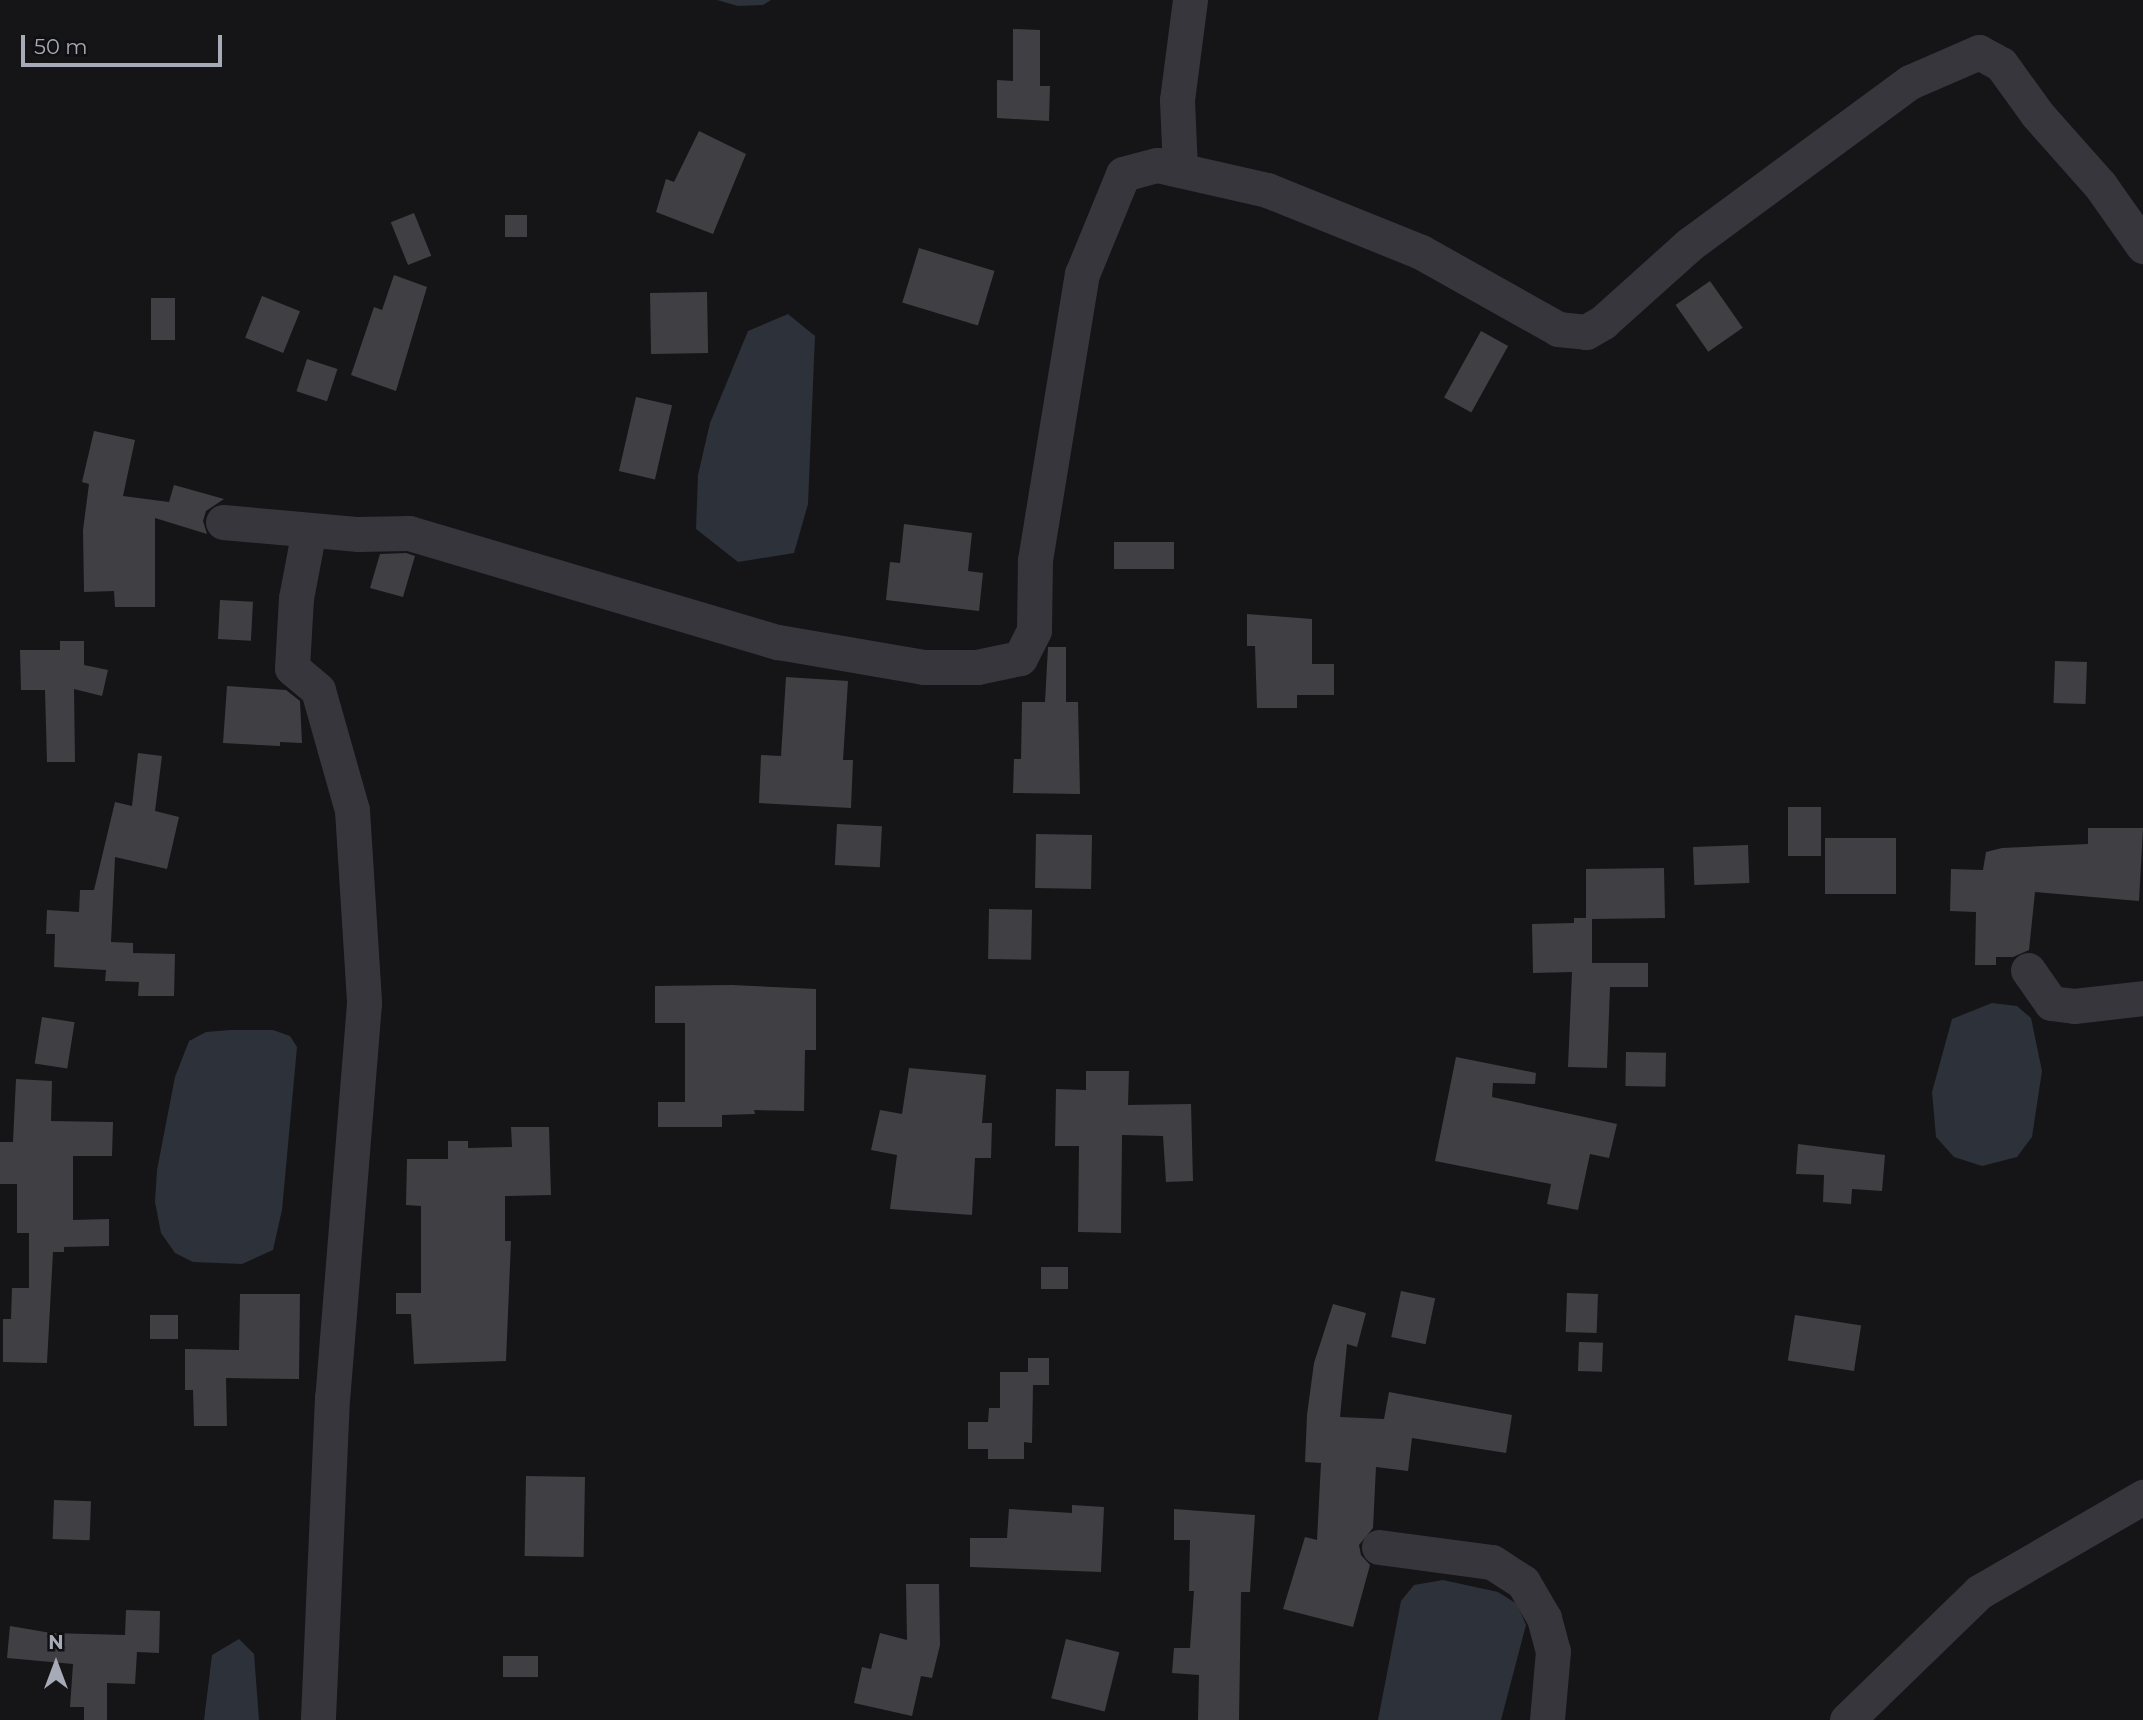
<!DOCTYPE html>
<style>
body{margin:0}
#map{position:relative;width:2143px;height:1720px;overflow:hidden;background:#151517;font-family:Montserrat,sans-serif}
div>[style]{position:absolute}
.water>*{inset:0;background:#2c313a}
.building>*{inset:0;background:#403f44;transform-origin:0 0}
.minor>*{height:35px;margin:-17.5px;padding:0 17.5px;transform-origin:17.5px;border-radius:17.5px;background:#36363c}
span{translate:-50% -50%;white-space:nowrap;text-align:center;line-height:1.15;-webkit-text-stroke:5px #101012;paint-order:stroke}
.north{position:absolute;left:21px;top:1629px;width:70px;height:70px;-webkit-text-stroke:5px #101012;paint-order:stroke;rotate:0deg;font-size:19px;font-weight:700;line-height:28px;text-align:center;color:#a7aab7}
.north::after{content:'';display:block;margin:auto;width:24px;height:32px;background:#a7aab7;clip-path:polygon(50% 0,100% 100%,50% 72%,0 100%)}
.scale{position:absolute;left:21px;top:35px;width:201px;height:32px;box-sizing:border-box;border:4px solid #a7aab7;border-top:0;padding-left:9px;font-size:21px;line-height:24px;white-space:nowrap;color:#a7aab7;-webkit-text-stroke:5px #101012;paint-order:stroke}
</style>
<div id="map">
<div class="water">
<div style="clip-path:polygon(717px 0,771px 0,763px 5px,738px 6px)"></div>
<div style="clip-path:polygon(788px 314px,815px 336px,808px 504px,794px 553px,738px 562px,696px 529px,698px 475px,710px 423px,748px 331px)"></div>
<div style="clip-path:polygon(1992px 1003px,2017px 1006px,2031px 1018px,2042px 1071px,2032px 1137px,2017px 1157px,1982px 1166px,1954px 1157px,1936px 1137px,1932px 1092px,1952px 1019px)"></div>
<div style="clip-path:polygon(230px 1030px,273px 1030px,290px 1036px,297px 1047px,282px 1210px,273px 1250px,242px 1264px,193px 1262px,175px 1253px,161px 1233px,155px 1202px,157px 1170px,175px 1077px,189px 1041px,206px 1032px)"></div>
<div style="clip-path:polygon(1443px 1580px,1498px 1592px,1517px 1604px,1526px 1625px,1501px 1720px,1378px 1720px,1401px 1601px,1414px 1585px)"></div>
<div style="clip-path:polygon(239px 1639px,254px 1654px,259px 1720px,204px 1720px,212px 1655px)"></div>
</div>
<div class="building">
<div style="clip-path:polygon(1013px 29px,1040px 30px,1040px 86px,1050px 86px,1049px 121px,997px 118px,997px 80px,1013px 81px)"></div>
<div style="clip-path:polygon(699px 131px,746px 154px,713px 234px,656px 212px,666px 179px,674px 182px)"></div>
<div style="left:414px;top:213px;width:46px;height:25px;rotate:68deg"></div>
<div style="left:505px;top:215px;width:22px;height:22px"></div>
<div style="left:919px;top:248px;width:79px;height:57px;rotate:17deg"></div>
<div style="clip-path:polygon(394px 275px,427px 287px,396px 391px,351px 375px,374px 307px,382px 310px)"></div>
<div style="left:1710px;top:281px;width:57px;height:42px;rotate:55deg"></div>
<div style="left:707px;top:292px;width:61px;height:57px;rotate:89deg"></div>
<div style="left:262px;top:296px;width:41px;height:45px;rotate:22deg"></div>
<div style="left:151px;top:298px;width:24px;height:42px"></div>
<div style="left:1481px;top:331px;width:31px;height:76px;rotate:29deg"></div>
<div style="left:307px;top:359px;width:32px;height:34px;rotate:18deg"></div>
<div style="left:636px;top:397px;width:37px;height:76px;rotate:13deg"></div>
<div style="clip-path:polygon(94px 431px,135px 440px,123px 496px,169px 502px,174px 485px,224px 499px,206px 511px,203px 521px,207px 534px,155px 518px,155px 607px,115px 607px,114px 591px,84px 592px,83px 530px,89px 484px,82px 482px)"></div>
<div style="clip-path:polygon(904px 524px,972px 533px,968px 571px,983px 573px,979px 611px,886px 600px,890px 562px,900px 563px)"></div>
<div style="left:1114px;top:542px;width:60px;height:27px"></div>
<div style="clip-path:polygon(406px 553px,415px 556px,403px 597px,370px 588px,380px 554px)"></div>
<div style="left:220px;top:600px;width:33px;height:39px;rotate:3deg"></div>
<div style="clip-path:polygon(1247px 614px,1312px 619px,1312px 664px,1334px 664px,1334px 695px,1297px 695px,1297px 708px,1257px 708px,1255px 646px,1247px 646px)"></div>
<div style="clip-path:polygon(60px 641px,84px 641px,84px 665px,108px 670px,102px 696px,74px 689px,75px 762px,47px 762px,45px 690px,21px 690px,20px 650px,60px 650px)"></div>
<div style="clip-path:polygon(1048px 647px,1066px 647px,1066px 702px,1078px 702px,1080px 794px,1013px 793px,1014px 759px,1021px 759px,1022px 702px,1045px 702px)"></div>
<div style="left:2055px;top:661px;width:32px;height:42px;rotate:2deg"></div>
<div style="clip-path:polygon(786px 677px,848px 681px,843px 760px,853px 760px,851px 808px,759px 803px,761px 755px,781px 756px)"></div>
<div style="clip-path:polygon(227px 686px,286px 690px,300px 701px,302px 743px,280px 742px,280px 746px,223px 743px)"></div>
<div style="clip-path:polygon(138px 753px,162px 756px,155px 811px,179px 817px,167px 869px,115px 857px,111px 942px,133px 943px,133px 953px,175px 954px,174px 996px,138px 996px,139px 982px,105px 981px,106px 970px,54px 967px,55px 934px,46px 934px,47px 910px,79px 912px,80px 890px,94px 890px,115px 802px,132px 806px)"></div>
<div style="left:1788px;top:807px;width:33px;height:49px"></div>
<div style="left:837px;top:824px;width:45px;height:41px;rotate:3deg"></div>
<div style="clip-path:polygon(2088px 828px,2143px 828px,2139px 901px,2035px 892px,2029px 950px,2013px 957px,1996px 957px,1996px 965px,1975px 965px,1976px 912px,1950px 911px,1951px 869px,1983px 870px,1986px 852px,2002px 848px,2088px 844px)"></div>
<div style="left:1036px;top:834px;width:56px;height:54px;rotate:1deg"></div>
<div style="left:1825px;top:838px;width:71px;height:56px"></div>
<div style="left:1748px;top:845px;width:38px;height:55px;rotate:88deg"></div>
<div style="clip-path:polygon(1664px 868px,1665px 918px,1592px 919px,1592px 963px,1648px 963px,1648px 987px,1610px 987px,1607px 1068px,1568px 1067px,1572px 972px,1533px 973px,1532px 924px,1574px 923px,1574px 918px,1586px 918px,1586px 869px)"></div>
<div style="left:989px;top:909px;width:43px;height:50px;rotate:1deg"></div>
<div style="clip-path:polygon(732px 985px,816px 989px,816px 1050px,805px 1050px,804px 1111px,754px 1110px,755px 1114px,722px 1115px,722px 1127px,658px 1127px,658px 1102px,685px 1102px,685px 1023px,655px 1023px,655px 986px)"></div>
<div style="left:42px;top:1017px;width:33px;height:47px;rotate:9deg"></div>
<div style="left:1626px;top:1052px;width:40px;height:34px;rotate:1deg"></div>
<div style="clip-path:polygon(1456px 1057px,1536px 1073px,1535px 1084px,1493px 1083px,1492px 1097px,1617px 1124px,1609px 1158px,1590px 1154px,1578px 1210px,1547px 1204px,1551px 1184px,1435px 1161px)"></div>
<div style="clip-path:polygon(909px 1068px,986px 1075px,982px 1123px,992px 1123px,991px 1158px,975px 1158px,972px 1215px,890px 1209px,897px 1155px,871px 1150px,880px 1110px,902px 1114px)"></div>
<div style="clip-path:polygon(1086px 1071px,1129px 1071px,1128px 1105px,1191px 1104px,1193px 1181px,1166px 1182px,1163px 1136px,1122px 1135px,1121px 1233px,1078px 1232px,1079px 1146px,1055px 1146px,1056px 1089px,1086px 1090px)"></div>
<div style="clip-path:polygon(16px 1079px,52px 1081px,51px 1121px,113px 1122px,112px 1156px,73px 1156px,73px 1220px,109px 1219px,109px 1246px,64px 1247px,64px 1252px,53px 1252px,47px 1363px,3px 1362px,3px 1319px,11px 1319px,12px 1288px,29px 1288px,29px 1233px,17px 1233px,17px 1184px,0 1184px,0 1142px,13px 1142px)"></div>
<div style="clip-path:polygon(511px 1127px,549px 1127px,551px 1195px,505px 1196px,505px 1241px,511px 1241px,506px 1361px,414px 1364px,411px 1314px,396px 1314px,396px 1293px,421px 1293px,421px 1206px,406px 1205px,407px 1159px,448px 1159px,448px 1141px,468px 1141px,468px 1148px,512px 1147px)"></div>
<div style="clip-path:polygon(1798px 1144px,1885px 1155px,1882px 1191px,1852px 1189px,1851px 1204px,1823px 1202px,1824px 1175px,1796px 1174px)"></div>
<div style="left:1041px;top:1267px;width:27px;height:22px"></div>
<div style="left:1401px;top:1291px;width:35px;height:47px;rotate:12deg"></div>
<div style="left:1567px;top:1293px;width:31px;height:39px;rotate:2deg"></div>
<div style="clip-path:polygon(240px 1294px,300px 1294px,299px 1379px,226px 1378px,227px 1426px,194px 1426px,193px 1390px,185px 1390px,185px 1349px,239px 1350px)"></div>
<div style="clip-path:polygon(1333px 1304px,1366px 1313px,1357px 1347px,1347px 1344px,1340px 1417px,1384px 1419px,1389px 1392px,1512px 1415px,1506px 1453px,1412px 1438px,1408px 1471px,1376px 1467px,1373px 1528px,1359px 1545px,1361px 1555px,1370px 1565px,1353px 1627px,1283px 1609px,1305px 1537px,1317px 1540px,1321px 1463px,1305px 1462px,1307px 1415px,1314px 1363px)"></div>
<div style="left:150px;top:1315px;width:28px;height:24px"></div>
<div style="left:1795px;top:1315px;width:67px;height:46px;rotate:9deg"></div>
<div style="left:1579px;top:1342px;width:24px;height:29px;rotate:2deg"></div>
<div style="clip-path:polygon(1028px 1358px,1049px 1358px,1049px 1385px,1033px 1385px,1032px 1443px,1024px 1442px,1024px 1459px,988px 1459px,988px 1449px,968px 1449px,968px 1422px,988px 1422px,989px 1408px,1000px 1408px,1000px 1372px,1028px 1372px)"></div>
<div style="left:526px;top:1476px;width:59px;height:80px;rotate:1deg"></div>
<div style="left:54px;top:1500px;width:37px;height:39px;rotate:2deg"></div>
<div style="clip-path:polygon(1072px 1505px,1104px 1507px,1101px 1572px,970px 1567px,970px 1538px,1007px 1538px,1009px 1509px,1072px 1513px)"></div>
<div style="clip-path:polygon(1174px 1509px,1255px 1515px,1250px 1592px,1241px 1592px,1239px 1720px,1198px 1720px,1199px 1675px,1172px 1673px,1174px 1648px,1190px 1648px,1194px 1591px,1189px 1591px,1190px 1540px,1174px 1540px)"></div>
<div style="clip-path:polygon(906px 1584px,939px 1584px,940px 1645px,932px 1678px,921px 1676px,912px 1716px,854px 1703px,862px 1667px,871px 1669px,880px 1633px,907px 1640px)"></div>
<div style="clip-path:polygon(126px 1610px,160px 1611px,159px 1653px,137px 1652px,135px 1684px,107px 1683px,107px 1720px,84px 1720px,84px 1707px,70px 1707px,73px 1664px,7px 1658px,10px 1626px,51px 1633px,125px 1635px)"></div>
<div style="left:1066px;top:1639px;width:55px;height:61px;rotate:14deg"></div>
<div style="left:503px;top:1656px;width:35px;height:21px"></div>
</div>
<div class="minor">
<div style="left:1180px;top:169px;width:69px;rotate:-92.5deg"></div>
<div style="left:1177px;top:100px;width:101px;rotate:-82.6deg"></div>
<div style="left:223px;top:522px;width:136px;rotate:5.1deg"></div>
<div style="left:358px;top:534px;width:51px;rotate:-1.1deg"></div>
<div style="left:409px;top:533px;width:385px;rotate:16.5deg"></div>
<div style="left:778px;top:642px;width:148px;rotate:9.7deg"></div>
<div style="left:924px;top:667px;width:53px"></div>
<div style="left:977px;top:667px;width:44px;rotate:-11.8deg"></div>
<div style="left:1020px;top:658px;width:31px;rotate:-63deg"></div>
<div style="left:1034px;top:630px;width:70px;rotate:-89.2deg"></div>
<div style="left:1035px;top:560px;width:290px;rotate:-80.7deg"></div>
<div style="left:1082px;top:274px;width:108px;rotate:-67.7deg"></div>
<div style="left:1123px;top:174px;width:35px;rotate:-15deg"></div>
<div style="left:1157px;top:165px;width:113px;rotate:12.8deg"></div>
<div style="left:1267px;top:190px;width:166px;rotate:21.9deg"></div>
<div style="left:1421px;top:252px;width:157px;rotate:29.3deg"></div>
<div style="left:1558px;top:329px;width:28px;rotate:6deg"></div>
<div style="left:1586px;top:332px;width:20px;rotate:-30deg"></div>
<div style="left:1603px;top:322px;width:117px;rotate:-41.9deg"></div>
<div style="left:1690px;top:244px;width:273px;rotate:-36.4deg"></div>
<div style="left:1910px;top:82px;width:75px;rotate:-23.5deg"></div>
<div style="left:1979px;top:52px;width:25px;rotate:29deg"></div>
<div style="left:2001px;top:64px;width:62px;rotate:54.2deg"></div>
<div style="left:2037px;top:114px;width:95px;rotate:48.4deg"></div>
<div style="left:2100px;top:185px;width:75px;rotate:54.8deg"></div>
<div style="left:309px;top:530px;width:69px;rotate:100.8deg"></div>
<div style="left:296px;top:598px;width:70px;rotate:93.3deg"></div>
<div style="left:292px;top:668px;width:34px;rotate:40deg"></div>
<div style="left:318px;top:690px;width:125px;rotate:74.2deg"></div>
<div style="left:352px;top:810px;width:193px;rotate:86.4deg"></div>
<div style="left:364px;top:1003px;width:395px;rotate:94.6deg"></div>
<div style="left:332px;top:1397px;width:323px;rotate:92.5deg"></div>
<div style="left:2028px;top:970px;width:40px;rotate:55.1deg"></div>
<div style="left:2051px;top:1003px;width:23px;rotate:7deg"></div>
<div style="left:2074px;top:1006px;width:69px;rotate:-6.6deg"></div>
<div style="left:1379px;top:1547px;width:114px;rotate:7.6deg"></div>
<div style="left:1492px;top:1562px;width:37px;rotate:33deg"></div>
<div style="left:1523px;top:1582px;width:42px;rotate:59.7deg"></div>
<div style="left:1544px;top:1618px;width:34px;rotate:75deg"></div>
<div style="left:1553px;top:1651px;width:69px;rotate:95deg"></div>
<div style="left:1847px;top:1720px;width:184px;rotate:-44.1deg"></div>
<div style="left:1979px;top:1592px;width:190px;rotate:-30.1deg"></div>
</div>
<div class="north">N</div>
<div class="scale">50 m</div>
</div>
